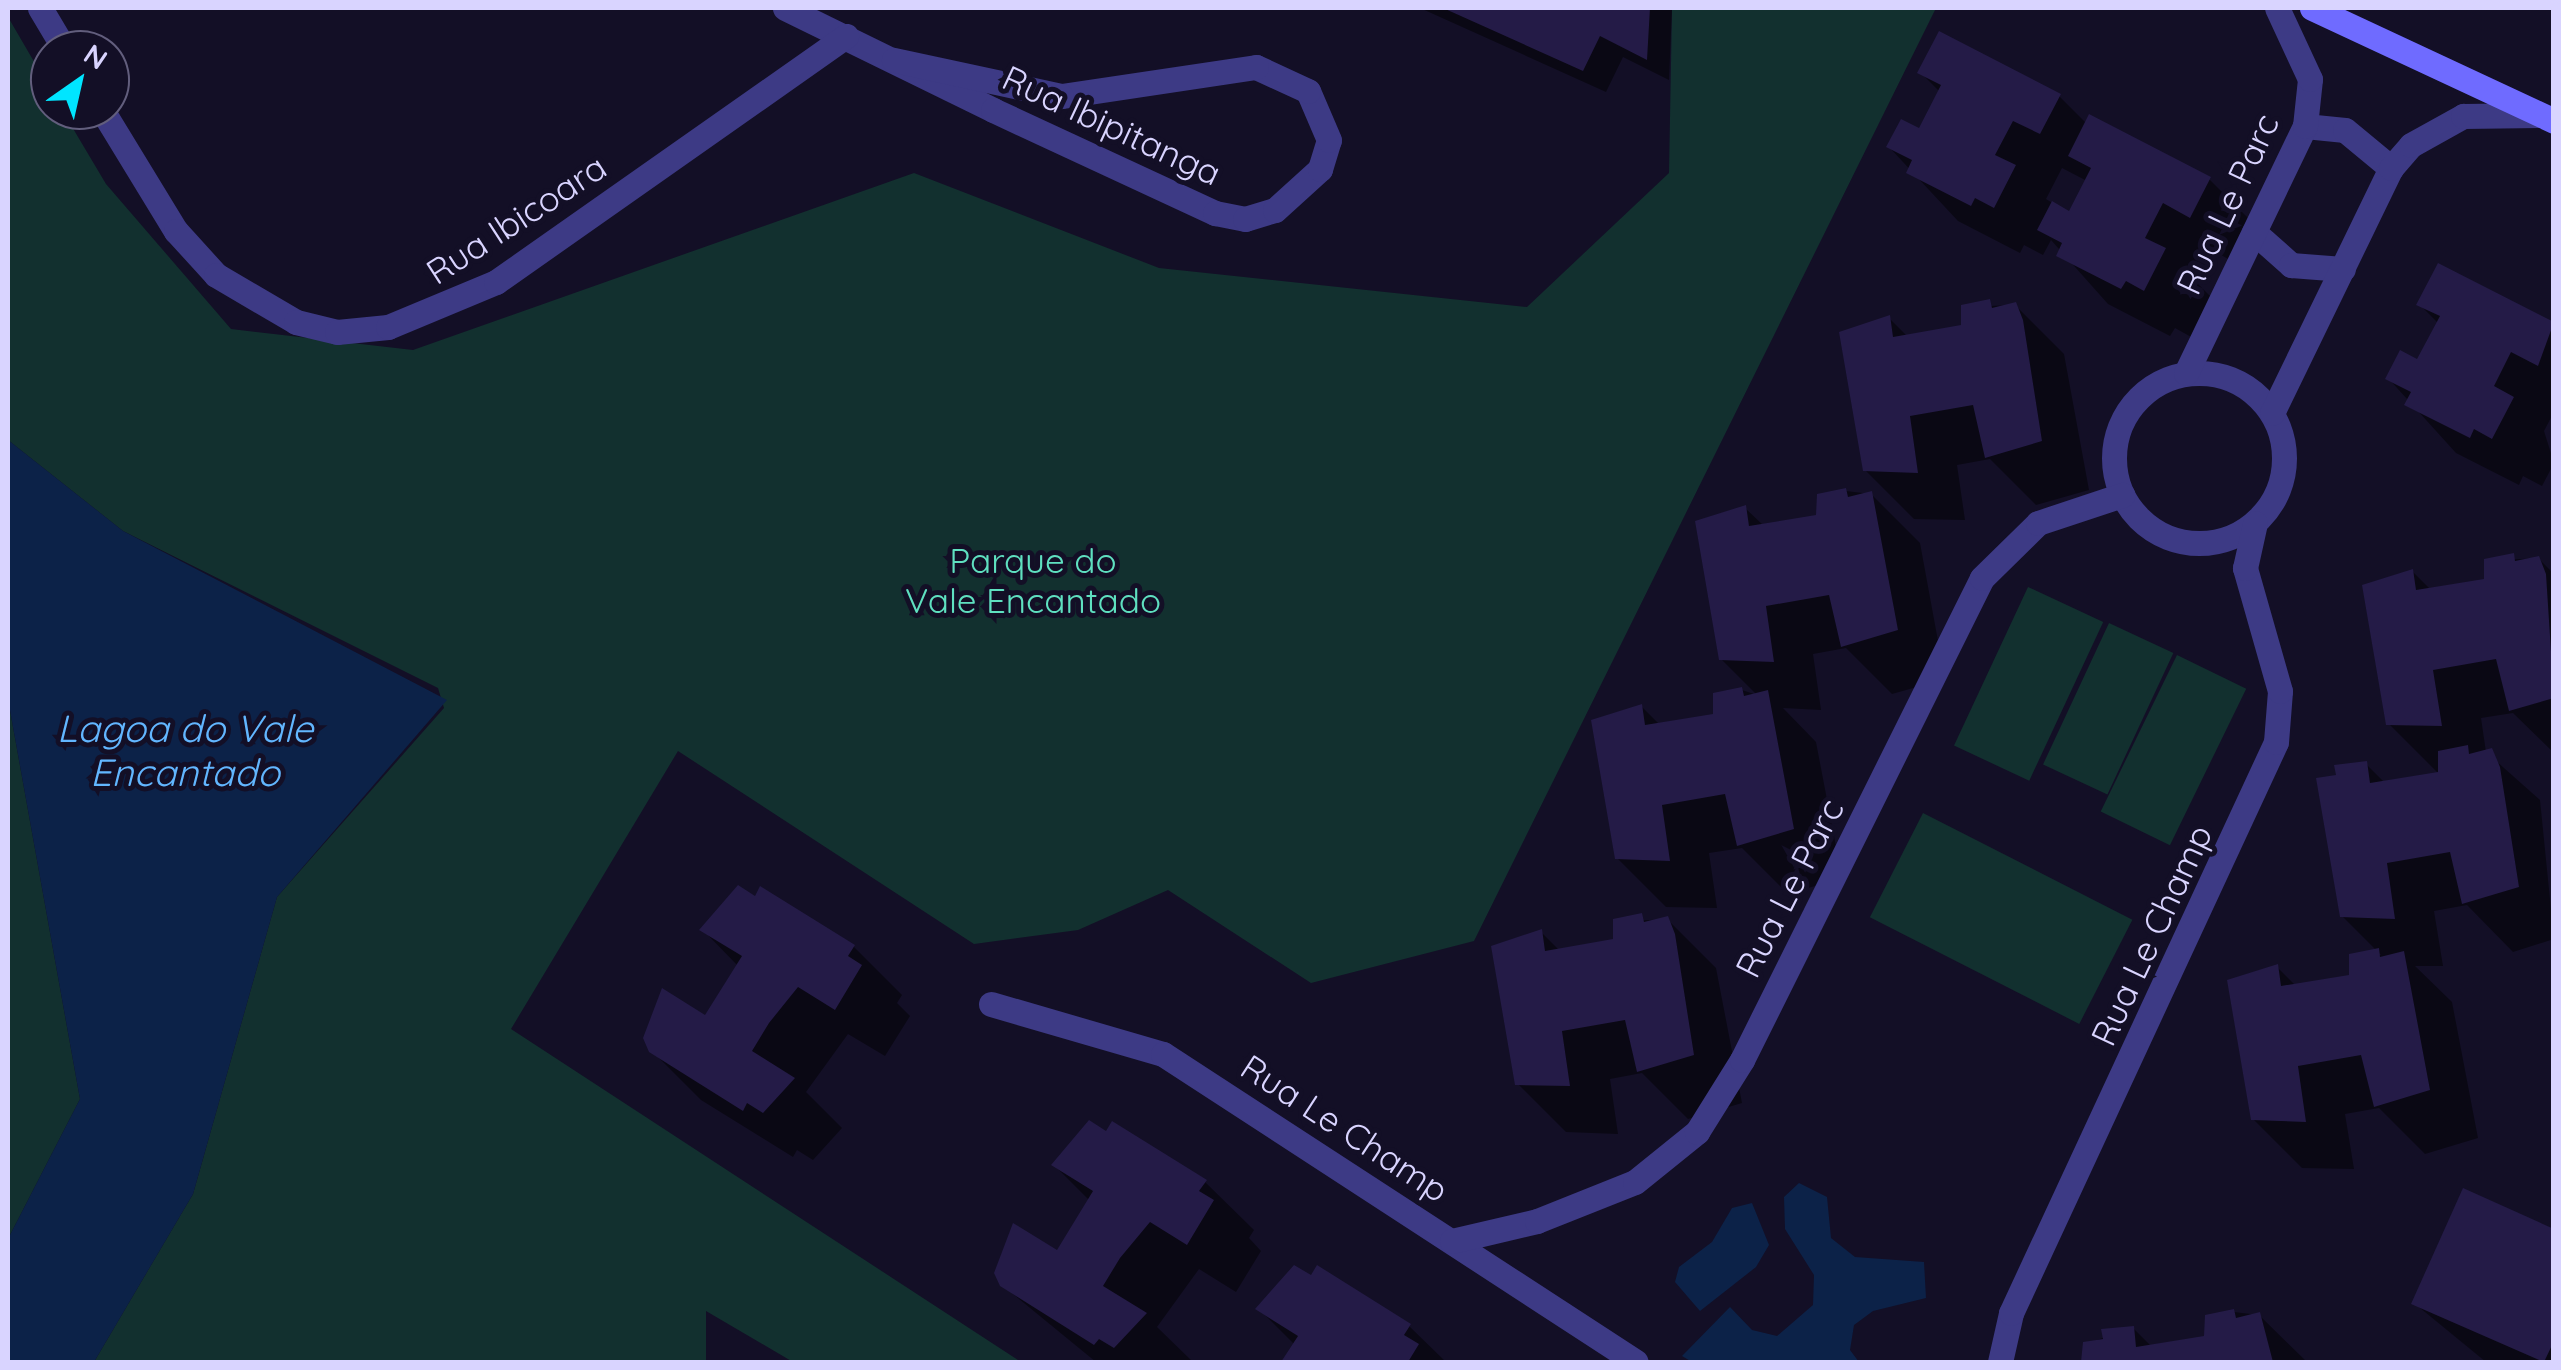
<!DOCTYPE html>
<style>
body{margin:0}
#map{position:relative;width:2561px;height:1370px;overflow:hidden;background:#130f26;font-family:Quicksand,sans-serif}
div>[style]{position:absolute}
.green>*{inset:0;background:#12302f;transform-origin:0 0}
.water>*{inset:0;background:#0c2248}
.shadow>*{inset:0;background:#0007}
.building>*{inset:0;background:#241b47}
.street>*{height:25px;margin:-12.5px;padding:0 12.5px;transform-origin:12.5px;border-radius:12.5px;background:#3d3a85}
.street>.ring{margin:-12.5px;padding:0;box-sizing:content-box;background:none;border:25px solid #3d3a85;border-radius:50%}
.secondary>*{height:25px;margin:-12.5px;padding:0 12.5px;transform-origin:12.5px;border-radius:12.5px;background:#6f6bff}
span{translate:-50% -50%;white-space:nowrap;text-align:center;line-height:1.15;-webkit-text-stroke:10px #130f26;paint-order:stroke}
.street-label{font-size:35px;color:#d9d4ff}
.park-label{font-size:35px;color:#5fe0c0}
.water-label{font-size:38px;color:#62b6ff;font-style:italic}
.frame{position:absolute;inset:0;border:10px solid #d9d4ff;pointer-events:none}
.north{position:absolute;left:30px;top:30px;width:100px;height:100px;box-sizing:border-box;background:#130f26;border:2px solid #625e7d;border-radius:50%;rotate:34deg;font-size:28px;font-weight:700;line-height:40px;text-align:center;color:#d9d4ff}
.north::after{content:'';display:block;margin:auto;width:35px;height:45px;background:#00e5ff;clip-path:polygon(50% 0,100% 100%,50% 72%,0 100%)}
</style>
<div id="map">
<div class="green">
<div style="clip-path:polygon(1672px 8px,1936px 8px,1474px 941px,1311px 983px,1168px 890px,1078px 930px,974px 944px,678px 751px,511px 1029px,1021px 1362px,793px 1362px,706px 1311px,706px 1362px,94px 1362px,193px 1194px,277px 897px,444px 708px,438px 688px,123px 531px,8px 440px,8px 17px,50px 89px,50px 110px,62px 110px,106px 184px,231px 329px,413px 350px,914px 173px,1159px 268px,1527px 307px,1669px 173px)"></div>
<div style="left:2028px;top:587px;width:83px;height:175px;rotate:25deg"></div>
<div style="left:2109px;top:623px;width:71px;height:156px;rotate:25deg"></div>
<div style="left:2177px;top:655px;width:77px;height:174px;rotate:26deg"></div>
<div style="clip-path:polygon(8px 699px,80px 1099px,8px 1239px)"></div>
<div style="left:1923px;top:813px;width:235px;height:117px;rotate:27deg"></div>
</div>
<div class="water">
<div style="clip-path:polygon(8px 440px,123px 531px,447px 700px,277px 897px,193px 1194px,94px 1362px,8px 1362px,8px 1239px,80px 1099px,8px 699px)"></div>
<div style="clip-path:polygon(1799px 1183px,1827px 1197px,1831px 1238px,1855px 1257px,1924px 1262px,1926px 1298px,1873px 1311px,1854px 1325px,1850px 1350px,1859px 1362px,1692px 1362px,1682px 1356px,1730px 1307px,1752px 1330px,1777px 1336px,1813px 1305px,1814px 1275px,1785px 1229px,1784px 1197px)"></div>
<div style="clip-path:polygon(1752px 1203px,1769px 1245px,1756px 1267px,1700px 1311px,1675px 1282px,1679px 1267px,1712px 1242px,1732px 1208px)"></div>
</div>
<div class="shadow">
<div style="clip-path:polygon(1420px 8px,1672px 8px,1669px 80px,1623px 57px,1606px 92px)"></div>
<div style="clip-path:polygon(evenodd,1920px 72px,2059px 96px,2087px 124px,2209px 179px,2258px 228px,2239px 265px,2212px 250px,2196px 282px,2213px 299px,2193px 338px,2175px 328px,2170px 336px,2108px 304px,2051px 240px,2043px 255px,2024px 245px,2020px 253px,1958px 221px,1889px 147px,1920px 131px,1940px 92px,1920px 72px,2062px 168px,2087px 181px,2070px 214px,2046px 199px,2062px 168px)"></div>
<div style="clip-path:polygon(2439px 266px,2554px 325px,2554px 412px,2544px 431px,2554px 463px,2542px 486px,2523px 476px,2519px 485px,2456px 453px,2388px 378px,2419px 362px,2439px 324px,2419px 304px)"></div>
<div style="clip-path:polygon(2015px 305px,2064px 354px,2089px 490px,2036px 505px,1990px 459px,1957px 465px,1965px 520px,1914px 519px,1865px 470px,1889px 318px,1908px 337px,1963px 327px,1963px 307px)"></div>
<div style="clip-path:polygon(1846px 491px,1871px 494px,1920px 543px,1945px 679px,1892px 694px,1846px 648px,1813px 654px,1821px 710px,1783px 708px,1816px 742px,1842px 878px,1788px 894px,1742px 848px,1709px 853px,1717px 908px,1666px 907px,1617px 858px,1641px 706px,1660px 725px,1715px 716px,1742px 690px,1757px 695px,1721px 659px,1745px 508px,1764px 526px,1819px 517px)"></div>
<div style="clip-path:polygon(2538px 558px,2554px 574px,2554px 753px,2513px 713px,2481px 718px,2486px 752px,2540px 800px,2554px 939px,2513px 952px,2467px 905px,2434px 911px,2443px 966px,2415px 966px,2452px 1002px,2478px 1138px,2425px 1154px,2379px 1108px,2345px 1114px,2354px 1169px,2302px 1168px,2253px 1119px,2277px 967px,2296px 986px,2351px 977px,2351px 956px,2381px 955px,2342px 916px,2339px 777px,2366px 764px,2385px 783px,2439px 774px,2388px 723px,2413px 572px,2431px 590px,2487px 581px,2486px 561px)"></div>
<div style="clip-path:polygon(1667px 919px,1716px 968px,1742px 1103px,1688px 1119px,1642px 1073px,1610px 1079px,1618px 1134px,1566px 1132px,1517px 1083px,1541px 932px,1560px 951px,1615px 942px,1615px 922px)"></div>
<div style="clip-path:polygon(703px 930px,854px 947px,902px 995px,897px 1003px,910px 1016px,885px 1056px,848px 1034px,806px 1092px,842px 1128px,813px 1160px,797px 1150px,793px 1157px,701px 1100px,651px 1050px,706px 1018px,738px 966px)"></div>
<div style="clip-path:polygon(1054px 1165px,1205px 1182px,1254px 1230px,1249px 1238px,1261px 1251px,1236px 1292px,1199px 1269px,1157px 1327px,1193px 1362px,1096px 1362px,1002px 1285px,1058px 1253px,1090px 1201px)"></div>
<div style="clip-path:polygon(2554px 1232px,2554px 1362px,2486px 1362px,2414px 1303px)"></div>
<div style="clip-path:polygon(1259px 1309px,1409px 1326px,1446px 1362px,1284px 1362px,1295px 1345px)"></div>
<div style="clip-path:polygon(2234px 1312px,2259px 1315px,2307px 1362px,2089px 1362px,2085px 1344px,2133px 1328px,2152px 1347px,2207px 1338px)"></div>
</div>
<div class="building">
<div style="clip-path:polygon(1443px 8px,1650px 8px,1647px 60px,1600px 36px,1583px 71px)"></div>
<div style="clip-path:polygon(1939px 31px,2061px 94px,2040px 134px,2013px 121px,1995px 155px,2016px 165px,1994px 208px,1975px 198px,1971px 206px,1906px 173px,1912px 160px,1886px 147px,1901px 119px,1919px 128px,1941px 85px,1917px 73px)"></div>
<div style="clip-path:polygon(2089px 114px,2211px 177px,2190px 218px,2163px 203px,2145px 238px,2166px 248px,2144px 291px,2126px 281px,2121px 289px,2056px 256px,2062px 243px,2037px 230px,2052px 201px,2069px 211px,2091px 168px,2068px 156px)"></div>
<div style="clip-path:polygon(2438px 263px,2554px 322px,2538px 366px,2511px 352px,2494px 386px,2514px 397px,2492px 439px,2474px 429px,2470px 438px,2404px 405px,2411px 392px,2385px 379px,2400px 350px,2417px 359px,2440px 316px,2416px 305px)"></div>
<div style="clip-path:polygon(1990px 299px,1992px 308px,2016px 302px,2023px 320px,2042px 441px,1985px 458px,1973px 405px,1910px 416px,1918px 473px,1863px 471px,1839px 332px,1890px 315px,1893px 337px,1961px 325px,1961px 305px)"></div>
<div style="clip-path:polygon(1846px 488px,1848px 497px,1872px 491px,1898px 630px,1841px 647px,1829px 595px,1766px 606px,1774px 662px,1719px 660px,1695px 521px,1746px 505px,1749px 526px,1816px 515px,1817px 494px)"></div>
<div style="clip-path:polygon(2514px 553px,2515px 561px,2539px 556px,2546px 574px,2554px 698px,2509px 711px,2496px 659px,2433px 670px,2442px 726px,2386px 725px,2362px 585px,2413px 569px,2416px 590px,2484px 579px,2484px 559px)"></div>
<div style="clip-path:polygon(1742px 687px,1744px 696px,1768px 690px,1794px 829px,1737px 846px,1725px 794px,1662px 805px,1670px 861px,1615px 859px,1591px 720px,1642px 704px,1645px 725px,1713px 714px,1713px 693px)"></div>
<div style="clip-path:polygon(2468px 745px,2469px 754px,2492px 748px,2500px 767px,2519px 887px,2462px 904px,2450px 852px,2387px 863px,2395px 919px,2340px 917px,2316px 778px,2336px 775px,2334px 765px,2367px 761px,2370px 783px,2438px 772px,2438px 751px)"></div>
<div style="clip-path:polygon(738px 885px,755px 896px,760px 886px,855px 945px,848px 956px,862px 965px,835px 1010px,798px 987px,769px 1023px,752px 1051px,795px 1078px,763px 1113px,747px 1103px,743px 1111px,649px 1052px,643px 1038px,662px 988px,705px 1015px,742px 956px,699px 930px)"></div>
<div style="clip-path:polygon(1642px 913px,1644px 922px,1668px 916px,1675px 934px,1694px 1055px,1637px 1072px,1625px 1020px,1562px 1031px,1570px 1086px,1515px 1085px,1491px 946px,1542px 929px,1545px 951px,1613px 939px,1613px 919px)"></div>
<div style="clip-path:polygon(2379px 948px,2380px 957px,2404px 951px,2430px 1090px,2374px 1107px,2361px 1055px,2298px 1066px,2306px 1122px,2251px 1120px,2227px 980px,2278px 964px,2281px 986px,2349px 975px,2349px 954px)"></div>
<div style="clip-path:polygon(1089px 1120px,1106px 1131px,1112px 1121px,1207px 1180px,1199px 1191px,1214px 1200px,1187px 1245px,1150px 1222px,1120px 1258px,1103px 1286px,1147px 1313px,1114px 1348px,1099px 1339px,1094px 1345px,1000px 1286px,994px 1273px,1013px 1223px,1057px 1250px,1093px 1191px,1051px 1165px)"></div>
<div style="clip-path:polygon(2463px 1188px,2554px 1229px,2554px 1341px,2544px 1362px,2411px 1304px)"></div>
<div style="clip-path:polygon(1294px 1265px,1311px 1275px,1317px 1265px,1411px 1324px,1404px 1335px,1419px 1344px,1408px 1362px,1281px 1362px,1298px 1336px,1255px 1309px)"></div>
<div style="clip-path:polygon(2234px 1309px,2236px 1318px,2260px 1312px,2273px 1362px,2081px 1362px,2083px 1342px,2103px 1339px,2101px 1329px,2134px 1326px,2136px 1347px,2204px 1336px,2205px 1315px)"></div>
</div>
<div class="street">
<div style="left:40px;top:8px;width:49px;rotate:59.2deg"></div>
<div style="left:785px;top:8px;width:232px;rotate:26.1deg"></div>
<div style="left:993px;top:110px;width:245px;rotate:24.9deg"></div>
<div style="left:1215px;top:213px;width:31px;rotate:11deg"></div>
<div style="left:1245px;top:219px;width:31px;rotate:-17deg"></div>
<div style="left:1275px;top:210px;width:61px;rotate:-42.3deg"></div>
<div style="left:1320px;top:169px;width:30px;rotate:-73deg"></div>
<div style="left:1329px;top:140px;width:53px;rotate:-113.2deg"></div>
<div style="left:1308px;top:91px;width:57px;rotate:-155.2deg"></div>
<div style="left:1256px;top:67px;width:197px;rotate:171.5deg"></div>
<div style="left:1061px;top:96px;width:171px;rotate:-167.8deg"></div>
<div style="left:102px;top:110px;width:142px;rotate:58.6deg"></div>
<div style="left:176px;top:231px;width:59px;rotate:47.7deg"></div>
<div style="left:216px;top:275px;width:93px;rotate:30.4deg"></div>
<div style="left:296px;top:322px;width:42px;rotate:13.7deg"></div>
<div style="left:337px;top:332px;width:51px;rotate:-5.6deg"></div>
<div style="left:388px;top:327px;width:117px;rotate:-22.6deg"></div>
<div style="left:496px;top:282px;width:428px;rotate:-35.1deg"></div>
<div style="left:2305px;top:126px;width:40px;rotate:5.7deg"></div>
<div style="left:2345px;top:130px;width:60px;rotate:39.6deg"></div>
<div style="left:2254px;top:232px;width:50px;rotate:41.7deg"></div>
<div style="left:2291px;top:265px;width:52px;rotate:4.4deg"></div>
<div class="ring" style="left:2114px;top:373px;width:145px;height:145px"></div>
<div style="left:2186px;top:373px;width:274px;rotate:-64.3deg"></div>
<div style="left:2305px;top:126px;width:47px;rotate:-83.9deg"></div>
<div style="left:2310px;top:79px;width:78px;rotate:-114.9deg"></div>
<div style="left:2272px;top:413px;width:272px;rotate:-64.1deg"></div>
<div style="left:2391px;top:168px;width:30px;rotate:-49deg"></div>
<div style="left:2411px;top:145px;width:60px;rotate:-29.1deg"></div>
<div style="left:2463px;top:116px;width:76px;rotate:-0.8deg"></div>
<div style="left:991px;top:1004px;width:179px;rotate:16.2deg"></div>
<div style="left:1163px;top:1054px;width:564px;rotate:33.07deg"></div>
<div style="left:1452px;top:1241px;width:87px;rotate:-13.2deg"></div>
<div style="left:1537px;top:1221px;width:105px;rotate:-21.7deg"></div>
<div style="left:1635px;top:1182px;width:80px;rotate:-38.9deg"></div>
<div style="left:1697px;top:1132px;width:85px;rotate:-58deg"></div>
<div style="left:1742px;top:1060px;width:538px;rotate:-63.53deg"></div>
<div style="left:1982px;top:578px;width:78px;rotate:-44.5deg"></div>
<div style="left:2038px;top:523px;width:89px;rotate:-18.4deg"></div>
<div style="left:2000px;top:1362px;width:50px;rotate:-77.3deg"></div>
<div style="left:2011px;top:1313px;width:629px;rotate:-65.1deg"></div>
<div style="left:2276px;top:742px;width:51px;rotate:-85.5deg"></div>
<div style="left:2280px;top:691px;width:128px;rotate:-105.9deg"></div>
<div style="left:2245px;top:568px;width:46px;rotate:-77.5deg"></div>
</div>
<div class="secondary">
<div style="left:2312px;top:8px;width:267px;rotate:25deg"></div>
</div>
<div class="street-label">
<span style="left:1112px;top:125px;rotate:25deg">Rua Ibipitanga</span>
<span style="left:2227px;top:204px;rotate:-65deg">Rua Le Parc</span>
<span style="left:516px;top:219px;rotate:-33deg">Rua Ibicoara</span>
<span style="left:1789px;top:888px;rotate:-63deg">Rua Le Parc</span>
<span style="left:2151px;top:935px;rotate:-65deg">Rua Le Champ</span>
<span style="left:1345px;top:1128px;rotate:33deg">Rua Le Champ</span>
</div>
<div class="park-label">
<span style="left:1033px;top:580px">Parque do<br>Vale Encantado</span>
</div>
<div class="water-label">
<span style="left:185px;top:751px">Lagoa do Vale<br>Encantado</span>
</div>
<div class="frame"></div>
<div class="north">N</div>
</div>
